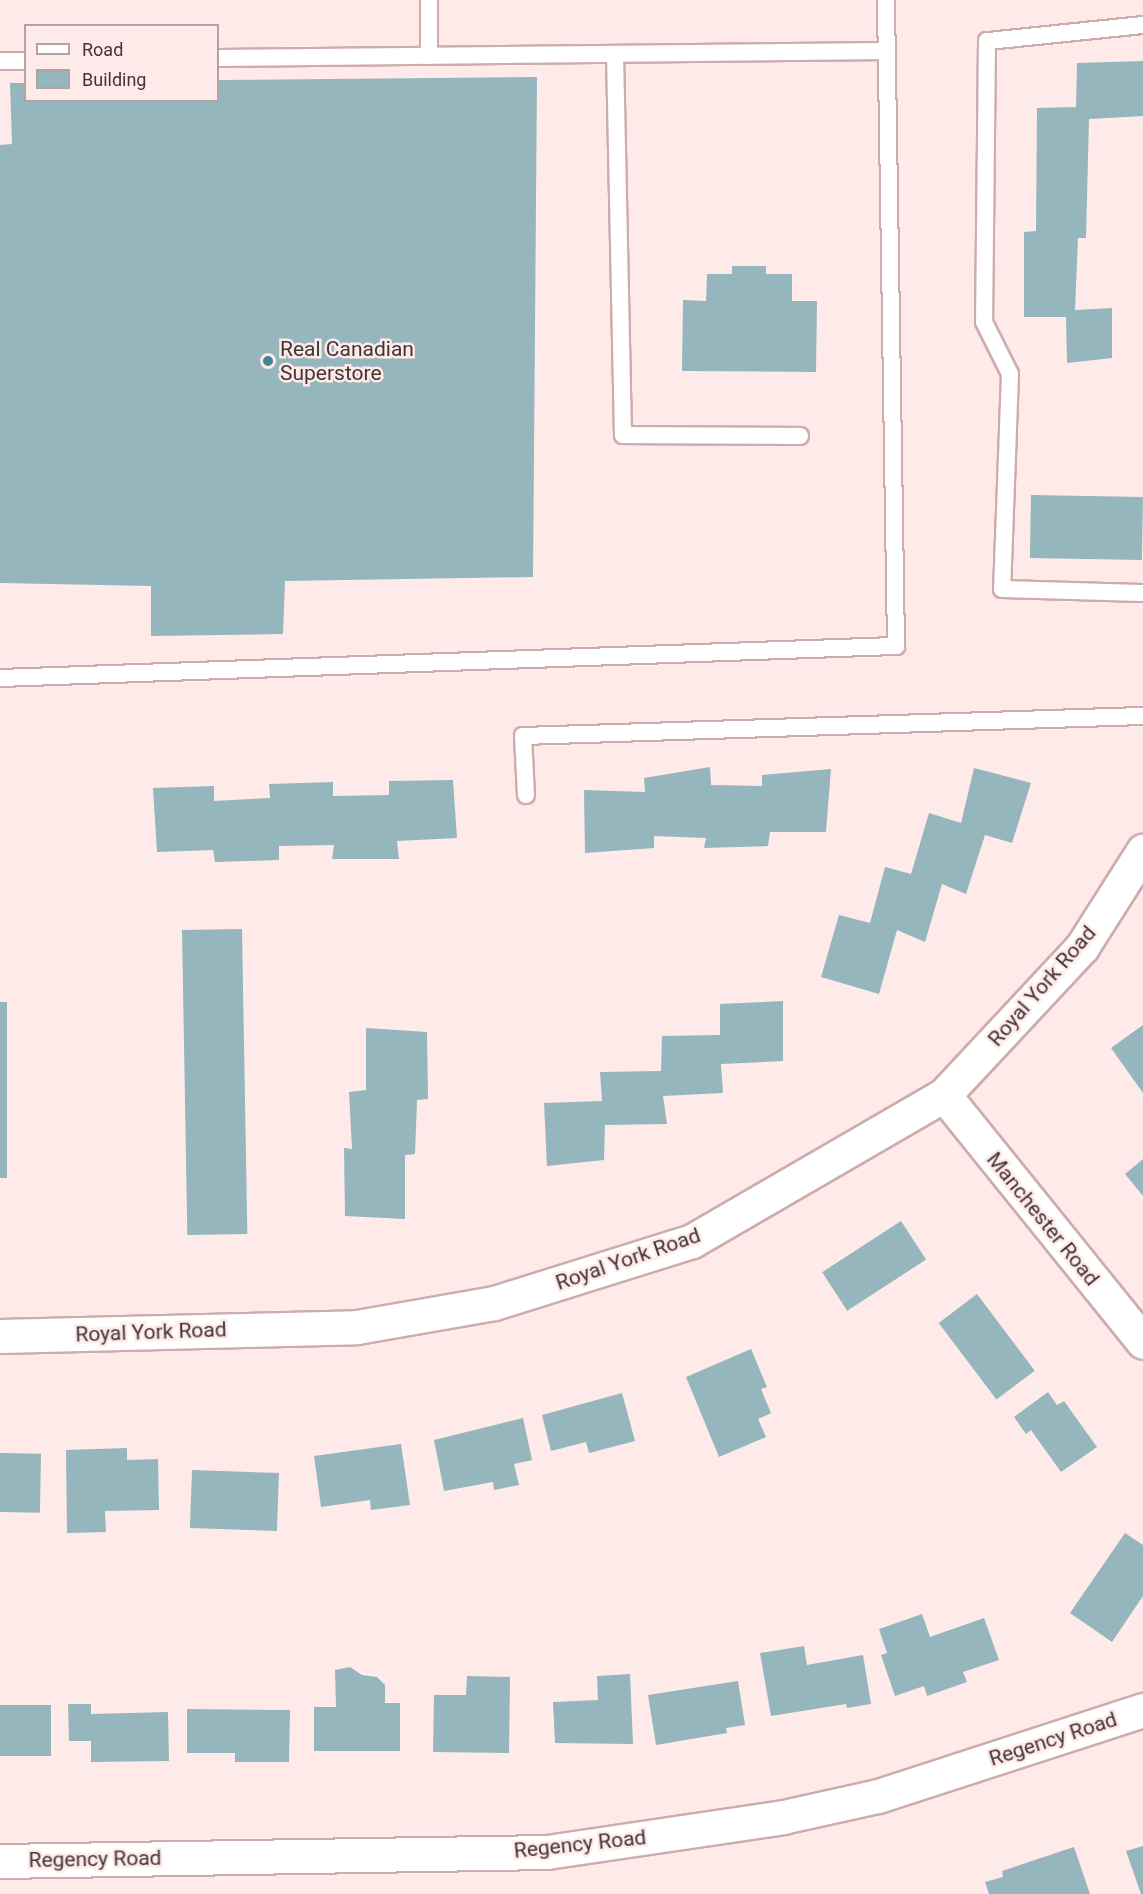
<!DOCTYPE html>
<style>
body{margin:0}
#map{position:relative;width:1143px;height:1894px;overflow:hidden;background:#ffeaea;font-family:Roboto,sans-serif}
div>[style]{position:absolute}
.building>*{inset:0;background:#94b6bc;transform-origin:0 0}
.roads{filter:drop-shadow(2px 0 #cdacad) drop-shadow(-2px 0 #cdacad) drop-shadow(0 2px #cdacad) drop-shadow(0 -2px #cdacad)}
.service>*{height:16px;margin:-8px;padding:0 8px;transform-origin:8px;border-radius:8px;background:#fff}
.minor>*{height:33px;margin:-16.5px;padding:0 16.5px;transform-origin:16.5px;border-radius:16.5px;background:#fff}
.tertiary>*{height:33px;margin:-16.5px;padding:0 16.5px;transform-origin:16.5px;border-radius:16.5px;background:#fff}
.dots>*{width:16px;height:16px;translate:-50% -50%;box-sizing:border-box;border:3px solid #ffeaea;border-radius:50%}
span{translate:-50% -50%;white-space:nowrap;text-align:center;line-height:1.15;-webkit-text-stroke:5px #ffeaea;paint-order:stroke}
.poi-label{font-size:21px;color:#423535}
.left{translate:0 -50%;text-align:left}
.street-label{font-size:21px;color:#423535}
.legend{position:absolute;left:24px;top:24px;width:195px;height:78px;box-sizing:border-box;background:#ffeaea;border:2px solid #b3a2a2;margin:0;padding:8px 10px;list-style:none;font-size:18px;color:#423535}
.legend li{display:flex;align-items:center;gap:12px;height:30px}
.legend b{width:30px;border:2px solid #b3a2a2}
</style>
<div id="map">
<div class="building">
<div style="clip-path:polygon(1143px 61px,1143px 116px,1089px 119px,1086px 238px,1078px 238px,1075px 310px,1112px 308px,1112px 358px,1067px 363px,1066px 317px,1024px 317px,1024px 232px,1036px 231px,1037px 108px,1076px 107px,1077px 63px)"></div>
<div style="clip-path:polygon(537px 77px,533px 577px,285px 581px,283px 634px,151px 636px,151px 586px,0 583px,0 145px,12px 144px,10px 83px,26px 83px,26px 100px,218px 100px,218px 80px)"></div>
<div style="clip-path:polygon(732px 266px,766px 266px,766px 274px,792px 274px,792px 301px,817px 301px,816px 372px,682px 371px,683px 300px,706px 301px,707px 274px,732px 274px)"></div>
<div style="left:1031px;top:495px;width:112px;height:63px;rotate:1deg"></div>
<div style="clip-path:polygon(710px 767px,711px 785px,762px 786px,762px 775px,831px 769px,826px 832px,770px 832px,768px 846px,704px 848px,706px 838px,654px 836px,654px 848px,585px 853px,584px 790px,645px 792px,644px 778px)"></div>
<div style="clip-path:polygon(974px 768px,1031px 783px,1012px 843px,985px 835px,966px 894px,942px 884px,925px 942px,897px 930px,879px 994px,821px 977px,839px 915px,870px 923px,885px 867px,911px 874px,929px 813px,961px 823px)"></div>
<div style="clip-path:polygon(453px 780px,457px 838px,397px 841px,399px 859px,332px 859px,334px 845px,279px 846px,279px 860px,215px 862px,213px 850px,157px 852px,153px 788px,214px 786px,214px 801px,270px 798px,269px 784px,333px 782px,333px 796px,389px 795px,389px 781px)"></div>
<div style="left:242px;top:929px;width:305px;height:60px;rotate:89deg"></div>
<div style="clip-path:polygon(783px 1001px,783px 1061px,721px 1064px,723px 1093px,663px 1096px,667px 1124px,605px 1125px,604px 1160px,547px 1166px,544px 1103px,602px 1101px,600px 1072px,661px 1071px,662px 1036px,720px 1035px,720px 1004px)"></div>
<div style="left:0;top:1002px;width:7px;height:176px"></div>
<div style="clip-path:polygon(1143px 1025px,1143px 1093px,1111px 1048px)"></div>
<div style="clip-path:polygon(366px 1028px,427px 1032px,428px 1099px,417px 1100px,415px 1154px,405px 1155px,405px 1219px,345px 1216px,344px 1148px,352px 1149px,349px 1092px,366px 1090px)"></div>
<div style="clip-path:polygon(1143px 1159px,1143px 1196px,1125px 1174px)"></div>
<div style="left:901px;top:1221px;width:46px;height:94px;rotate:57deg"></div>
<div style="left:977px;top:1294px;width:96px;height:48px;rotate:53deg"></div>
<div style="clip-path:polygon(751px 1349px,767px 1387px,761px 1389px,771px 1413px,758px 1419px,766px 1437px,719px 1457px,686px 1377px)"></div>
<div style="clip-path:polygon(1048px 1392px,1057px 1405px,1064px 1401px,1097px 1447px,1061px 1472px,1031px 1430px,1026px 1434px,1014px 1417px)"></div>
<div style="clip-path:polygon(622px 1393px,635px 1441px,589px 1453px,586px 1442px,551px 1451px,542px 1415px)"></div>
<div style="clip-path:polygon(523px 1418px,532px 1460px,514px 1464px,519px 1485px,494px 1490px,493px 1482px,444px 1491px,434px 1440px)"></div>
<div style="clip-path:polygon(401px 1444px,410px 1505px,371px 1510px,370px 1500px,321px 1507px,314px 1456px)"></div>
<div style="clip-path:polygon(127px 1448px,127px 1460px,158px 1459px,159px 1510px,105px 1511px,106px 1532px,67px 1533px,66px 1450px)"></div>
<div style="left:0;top:1453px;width:41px;height:59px;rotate:1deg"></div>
<div style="left:192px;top:1470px;width:87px;height:58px;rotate:2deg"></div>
<div style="clip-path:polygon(1125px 1533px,1143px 1545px,1143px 1596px,1112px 1642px,1070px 1613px)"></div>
<div style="clip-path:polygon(922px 1614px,930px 1637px,984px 1618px,999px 1660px,963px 1672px,967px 1682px,927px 1696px,924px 1686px,895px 1696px,881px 1655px,887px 1653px,879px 1629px)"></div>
<div style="clip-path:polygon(804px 1646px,807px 1665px,863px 1655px,871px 1704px,847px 1708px,846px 1704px,771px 1716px,760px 1653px)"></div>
<div style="clip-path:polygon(350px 1667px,362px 1675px,377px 1677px,385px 1685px,385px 1703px,400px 1703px,400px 1751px,314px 1751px,314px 1707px,336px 1707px,335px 1670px)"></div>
<div style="clip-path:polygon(630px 1674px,633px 1744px,555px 1743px,553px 1702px,598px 1700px,597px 1676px)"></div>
<div style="clip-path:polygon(467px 1676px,510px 1677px,509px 1753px,433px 1752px,434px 1695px,466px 1695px)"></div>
<div style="clip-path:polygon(738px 1681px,745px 1725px,726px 1728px,727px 1733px,656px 1745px,648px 1695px)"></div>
<div style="clip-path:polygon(68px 1704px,91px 1704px,91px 1714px,168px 1712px,169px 1761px,91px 1762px,91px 1741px,69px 1741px)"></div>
<div style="left:51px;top:1705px;width:51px;height:51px;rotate:90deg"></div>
<div style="clip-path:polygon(187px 1709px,290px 1710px,289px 1762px,235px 1762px,235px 1753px,187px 1753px)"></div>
<div style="clip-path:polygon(1143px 1846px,1143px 1894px,1141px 1894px,1126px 1851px)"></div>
<div style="clip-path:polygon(1074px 1847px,1090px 1894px,989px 1894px,985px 1882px,1003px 1877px,1002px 1871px)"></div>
</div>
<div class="roads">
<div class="service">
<div style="left:1143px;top:25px;width:157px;rotate:174.1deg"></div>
<div style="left:987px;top:41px;width:281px;rotate:90.6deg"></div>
<div style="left:984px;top:322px;width:58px;rotate:63.4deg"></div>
<div style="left:1010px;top:374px;width:215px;rotate:92.1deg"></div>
<div style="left:1002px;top:589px;width:141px;rotate:1.6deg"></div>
<div style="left:615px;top:54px;width:381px;rotate:88.8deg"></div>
<div style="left:623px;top:435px;width:177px;rotate:0.3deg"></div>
<div style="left:429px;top:56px;width:56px;rotate:-90deg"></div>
<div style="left:218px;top:58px;width:668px;rotate:-0.6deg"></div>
<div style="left:0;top:61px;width:26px"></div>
<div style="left:0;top:678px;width:897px;rotate:-2.05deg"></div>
<div style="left:896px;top:646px;width:646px;rotate:-90.89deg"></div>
<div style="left:526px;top:795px;width:59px;rotate:-92.9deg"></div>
<div style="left:523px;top:736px;width:620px;rotate:-1.85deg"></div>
</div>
<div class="minor">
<div style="left:0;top:1861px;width:547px;rotate:-0.94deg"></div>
<div style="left:547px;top:1852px;width:239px;rotate:-8.4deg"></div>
<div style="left:783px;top:1817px;width:97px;rotate:-12.5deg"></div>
<div style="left:878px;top:1796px;width:279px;rotate:-18deg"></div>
</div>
<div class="tertiary">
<div style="left:944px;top:1095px;width:317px;rotate:51.1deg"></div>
<div style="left:0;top:1336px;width:357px;rotate:-1.4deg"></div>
<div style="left:357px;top:1327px;width:139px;rotate:-9.9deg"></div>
<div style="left:494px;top:1303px;width:207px;rotate:-17.4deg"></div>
<div style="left:692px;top:1241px;width:291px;rotate:-30.1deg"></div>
<div style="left:944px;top:1095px;width:202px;rotate:-47deg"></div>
<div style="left:1082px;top:947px;width:114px;rotate:-57.6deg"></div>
</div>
</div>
<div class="dots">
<div style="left:268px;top:361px;background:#418791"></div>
</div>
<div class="poi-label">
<span class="left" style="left:280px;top:361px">Real Canadian<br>Superstore</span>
</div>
<div class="street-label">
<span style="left:1042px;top:986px;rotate:-49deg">Royal York Road</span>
<span style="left:1043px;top:1219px;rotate:51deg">Manchester Road</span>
<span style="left:628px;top:1259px;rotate:-19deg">Royal York Road</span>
<span style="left:151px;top:1332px;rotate:-2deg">Royal York Road</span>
<span style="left:1053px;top:1739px;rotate:-18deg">Regency Road</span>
<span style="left:580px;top:1844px;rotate:-6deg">Regency Road</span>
<span style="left:95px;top:1859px;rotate:-1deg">Regency Road</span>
</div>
<ul class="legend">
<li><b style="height:8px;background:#fff"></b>Road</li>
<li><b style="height:16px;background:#94b6bc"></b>Building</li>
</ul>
</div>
